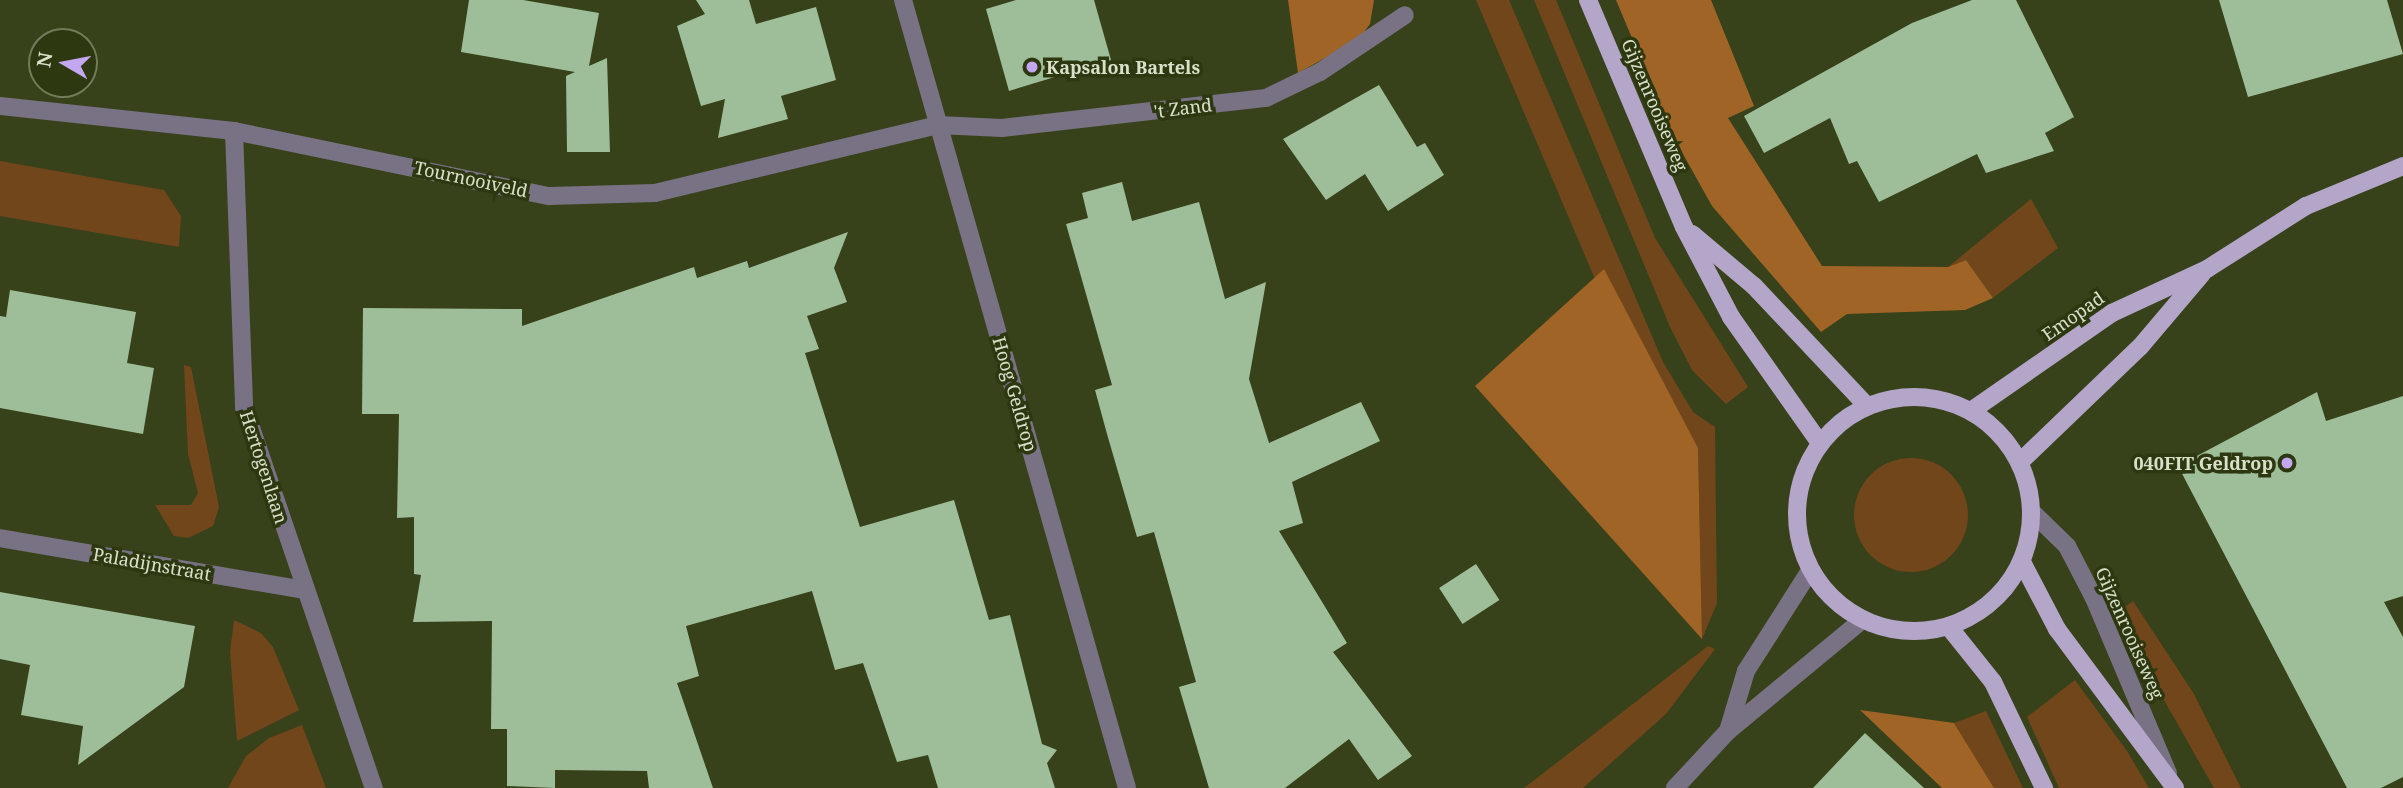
<!DOCTYPE html>
<style>
body{margin:0}
#map{position:relative;width:2403px;height:788px;overflow:hidden;background:#37411a;font-family:"Noto Serif",serif}
div>[style]{position:absolute}
.green>*{inset:0;background:#72461b}
.round{border-radius:50%}
.forest>*{inset:0;background:#a16427}
.building>*{inset:0;background:#9ebe9a;transform-origin:0 0}
.minor>*{height:18px;margin:-9px;padding:0 9px;transform-origin:9px;border-radius:9px;background:#797284}
.major>*{height:18px;margin:-9px;padding:0 9px;transform-origin:9px;border-radius:9px;background:#b3a6c9}
.major>.ring{margin:-9px;padding:0;box-sizing:content-box;background:none;border:18px solid #b3a6c9;border-radius:50%}
.dots>*{width:19px;height:19px;translate:-50% -50%;box-sizing:border-box;border:4px solid #2d3710;border-radius:50%}
span{translate:-50% -50%;white-space:nowrap;text-align:center;line-height:1.15;-webkit-text-stroke:7px #2d3710;paint-order:stroke}
.poi-label{font-size:18px;color:#d9e0ca;font-weight:700}
.left{translate:0 -50%;text-align:left}
.right{translate:-100% -50%;text-align:right}
.street-label{font-size:18px;color:#d9e0ca}
.north{position:absolute;left:28px;top:28px;width:70px;height:70px;box-sizing:border-box;background:#2d3710;border:2px solid #727b5a;border-radius:50%;rotate:280deg;font-size:19px;font-weight:700;line-height:28px;text-align:center;color:#d9e0ca}
.north::after{content:'';display:block;margin:auto;width:24px;height:32px;background:#c4a7f1;clip-path:polygon(50% 0,100% 100%,50% 72%,0 100%)}
</style>
<div id="map">
<div class="green">
<div style="clip-path:polygon(1476px 0,1509px 0,1663px 362px,1693px 412px,1715px 427px,1717px 603px,1702px 639px,1698px 448px,1604px 270px,1595px 279px)"></div>
<div style="clip-path:polygon(1534px 0,1556px 0,1655px 238px,1748px 387px,1726px 404px,1692px 370px,1670px 327px)"></div>
<div style="clip-path:polygon(0 161px,164px 190px,181px 216px,179px 247px,0 216px)"></div>
<div style="clip-path:polygon(2031px 199px,2058px 248px,1993px 298px,1966px 260px,1948px 267px)"></div>
<div style="clip-path:polygon(184px 365px,191px 367px,219px 507px,213px 526px,188px 538px,174px 536px,155px 505px,191px 505px,198px 493px,188px 454px)"></div>
<div class="round" style="left:1854px;top:458px;width:114px;height:114px"></div>
<div style="clip-path:polygon(2133px 601px,2194px 694px,2241px 788px,2214px 788px,2115px 614px)"></div>
<div style="clip-path:polygon(234px 620px,261px 633px,273px 647px,299px 710px,237px 741px,230px 652px)"></div>
<div style="clip-path:polygon(1708px 646px,1715px 649px,1666px 714px,1583px 788px,1524px 788px)"></div>
<div style="clip-path:polygon(2075px 680px,2127px 751px,2149px 788px,2059px 788px,2027px 717px)"></div>
<div style="clip-path:polygon(1986px 711px,2023px 788px,1994px 788px,1954px 723px)"></div>
<div style="clip-path:polygon(302px 725px,326px 788px,228px 788px,246px 756px,269px 738px)"></div>
</div>
<div class="forest">
<div style="clip-path:polygon(1288px 0,1374px 0,1370px 24px,1359px 39px,1298px 73px)"></div>
<div style="clip-path:polygon(1616px 0,1711px 0,1754px 106px,1728px 118px,1822px 266px,1948px 267px,1966px 260px,1993px 298px,1965px 310px,1847px 314px,1821px 332px,1712px 206px,1674px 138px)"></div>
<div style="clip-path:polygon(1604px 269px,1698px 448px,1702px 639px,1475px 386px)"></div>
<div style="clip-path:polygon(1860px 710px,1954px 723px,1994px 788px,1942px 788px)"></div>
</div>
<div class="building">
<div style="clip-path:polygon(469px 0,523px 0,599px 13px,589px 66px,607px 58px,610px 152px,567px 152px,566px 76px,575px 72px,461px 52px)"></div>
<div style="clip-path:polygon(696px 0,749px 0,756px 24px,816px 7px,836px 80px,781px 96px,788px 119px,718px 138px,725px 99px,701px 106px,677px 26px,705px 14px)"></div>
<div style="clip-path:polygon(1016px 0,1094px 0,1111px 60px,1009px 91px,986px 9px)"></div>
<div style="clip-path:polygon(1972px 0,2016px 0,2074px 117px,2045px 133px,2054px 151px,1986px 173px,1977px 154px,1879px 202px,1857px 161px,1849px 164px,1830px 118px,1764px 153px,1744px 116px,1912px 23px)"></div>
<div style="clip-path:polygon(2219px 0,2387px 0,2403px 54px,2248px 97px)"></div>
<div style="clip-path:polygon(1379px 85px,1417px 147px,1425px 143px,1444px 175px,1388px 211px,1365px 174px,1326px 200px,1283px 139px)"></div>
<div style="clip-path:polygon(1122px 182px,1132px 221px,1199px 202px,1225px 299px,1266px 282px,1249px 379px,1269px 443px,1361px 402px,1380px 441px,1292px 482px,1303px 523px,1279px 531px,1347px 643px,1333px 652px,1412px 756px,1378px 780px,1349px 739px,1285px 788px,1209px 788px,1179px 687px,1196px 682px,1154px 532px,1137px 537px,1107px 434px,1095px 390px,1112px 385px,1066px 224px,1088px 218px,1082px 193px)"></div>
<div style="clip-path:polygon(848px 232px,834px 268px,847px 302px,807px 316px,819px 349px,805px 353px,860px 527px,954px 500px,989px 620px,1010px 615px,1042px 744px,1057px 750px,1047px 763px,1055px 788px,938px 788px,928px 755px,897px 762px,863px 663px,835px 670px,812px 591px,686px 626px,699px 676px,677px 683px,713px 788px,649px 788px,647px 771px,555px 770px,555px 788px,507px 786px,507px 729px,491px 729px,492px 621px,413px 622px,421px 575px,414px 574px,414px 517px,397px 518px,399px 414px,362px 414px,363px 308px,522px 309px,522px 326px,694px 267px,697px 278px,747px 261px,749px 268px)"></div>
<div style="clip-path:polygon(10px 290px,136px 312px,127px 363px,154px 368px,143px 434px,0 408px,0 316px,6px 317px)"></div>
<div style="clip-path:polygon(2317px 392px,2326px 421px,2403px 396px,2403px 596px,2384px 602px,2403px 637px,2403px 777px,2381px 788px,2347px 788px,2178px 466px)"></div>
<div style="left:1476px;top:564px;width:43px;height:44px;rotate:57deg"></div>
<div style="clip-path:polygon(0 592px,195px 626px,184px 687px,78px 765px,83px 726px,21px 715px,30px 665px,0 659px)"></div>
<div style="clip-path:polygon(1865px 733px,1924px 788px,1813px 788px)"></div>
</div>
<div class="minor">
<div style="left:903px;top:0;width:819px;rotate:74.13deg"></div>
<div style="left:0;top:106px;width:235px;rotate:6.1deg"></div>
<div style="left:234px;top:131px;width:322px;rotate:11.7deg"></div>
<div style="left:549px;top:196px;width:106px;rotate:-1.6deg"></div>
<div style="left:655px;top:193px;width:291px;rotate:-13.5deg"></div>
<div style="left:938px;top:125px;width:64px;rotate:2.7deg"></div>
<div style="left:1002px;top:128px;width:266px;rotate:-6.5deg"></div>
<div style="left:1266px;top:98px;width:60px;rotate:-25.7deg"></div>
<div style="left:1320px;top:72px;width:102px;rotate:-33.8deg"></div>
<div style="left:234px;top:131px;width:276px;rotate:87.9deg"></div>
<div style="left:244px;top:407px;width:403px;rotate:71.2deg"></div>
<div style="left:2032px;top:512px;width:49px;rotate:44.2deg"></div>
<div style="left:2067px;top:546px;width:59px;rotate:62.6deg"></div>
<div style="left:2094px;top:598px;width:190px;rotate:67.1deg"></div>
<div style="left:0;top:538px;width:307px;rotate:9.7deg"></div>
<div style="left:1728px;top:731px;width:63px;rotate:-73.3deg"></div>
<div style="left:1746px;top:671px;width:117px;rotate:-57.5deg"></div>
<div style="left:1675px;top:788px;width:78px;rotate:-47.1deg"></div>
<div style="left:1728px;top:731px;width:174px;rotate:-39.6deg"></div>
</div>
<div class="major">
<div style="left:1588px;top:0;width:246px;rotate:67.1deg"></div>
<div style="left:1684px;top:227px;width:102px;rotate:62.4deg"></div>
<div style="left:1731px;top:317px;width:154px;rotate:54.8deg"></div>
<div style="left:1692px;top:234px;width:81px;rotate:40deg"></div>
<div style="left:1754px;top:286px;width:165px;rotate:46.7deg"></div>
<div class="ring" style="left:1797px;top:397px;width:216px;height:216px"></div>
<div style="left:1971px;top:411px;width:172px;rotate:-34.8deg"></div>
<div style="left:2112px;top:313px;width:105px;rotate:-24.9deg"></div>
<div style="left:2207px;top:269px;width:117px;rotate:-32.5deg"></div>
<div style="left:2306px;top:206px;width:105px;rotate:-22.4deg"></div>
<div style="left:2020px;top:462px;width:166px;rotate:-43.8deg"></div>
<div style="left:2140px;top:347px;width:96px;rotate:-49.7deg"></div>
<div style="left:2022px;top:562px;width:76px;rotate:62.4deg"></div>
<div style="left:2057px;top:629px;width:198px;rotate:53.4deg"></div>
<div style="left:1949px;top:627px;width:70px;rotate:51.3deg"></div>
<div style="left:1993px;top:682px;width:118px;rotate:64.3deg"></div>
</div>
<div class="dots">
<div style="left:1032px;top:67px;background:#c4a7f1"></div>
<div style="left:2287px;top:463px;background:#c4a7f1"></div>
</div>
<div class="poi-label">
<span class="left" style="left:1046px;top:67px">Kapsalon Bartels</span>
<span class="right" style="left:2273px;top:463px">040FIT Geldrop</span>
</div>
<div class="street-label">
<span style="left:1655px;top:105px;rotate:67deg">Gijzenrooiseweg</span>
<span style="left:1183px;top:108px;rotate:-7deg">'t Zand</span>
<span style="left:471px;top:179px;rotate:12deg">Tournooiveld</span>
<span style="left:2073px;top:316px;rotate:-35deg">Emopad</span>
<span style="left:1015px;top:394px;rotate:74deg">Hoog Geldrop</span>
<span style="left:264px;top:467px;rotate:72deg">Hertogenlaan</span>
<span style="left:152px;top:564px;rotate:10deg">Paladijnstraat</span>
<span style="left:2130px;top:633px;rotate:66deg">Gijzenrooiseweg</span>
</div>
<div class="north">N</div>
</div>
